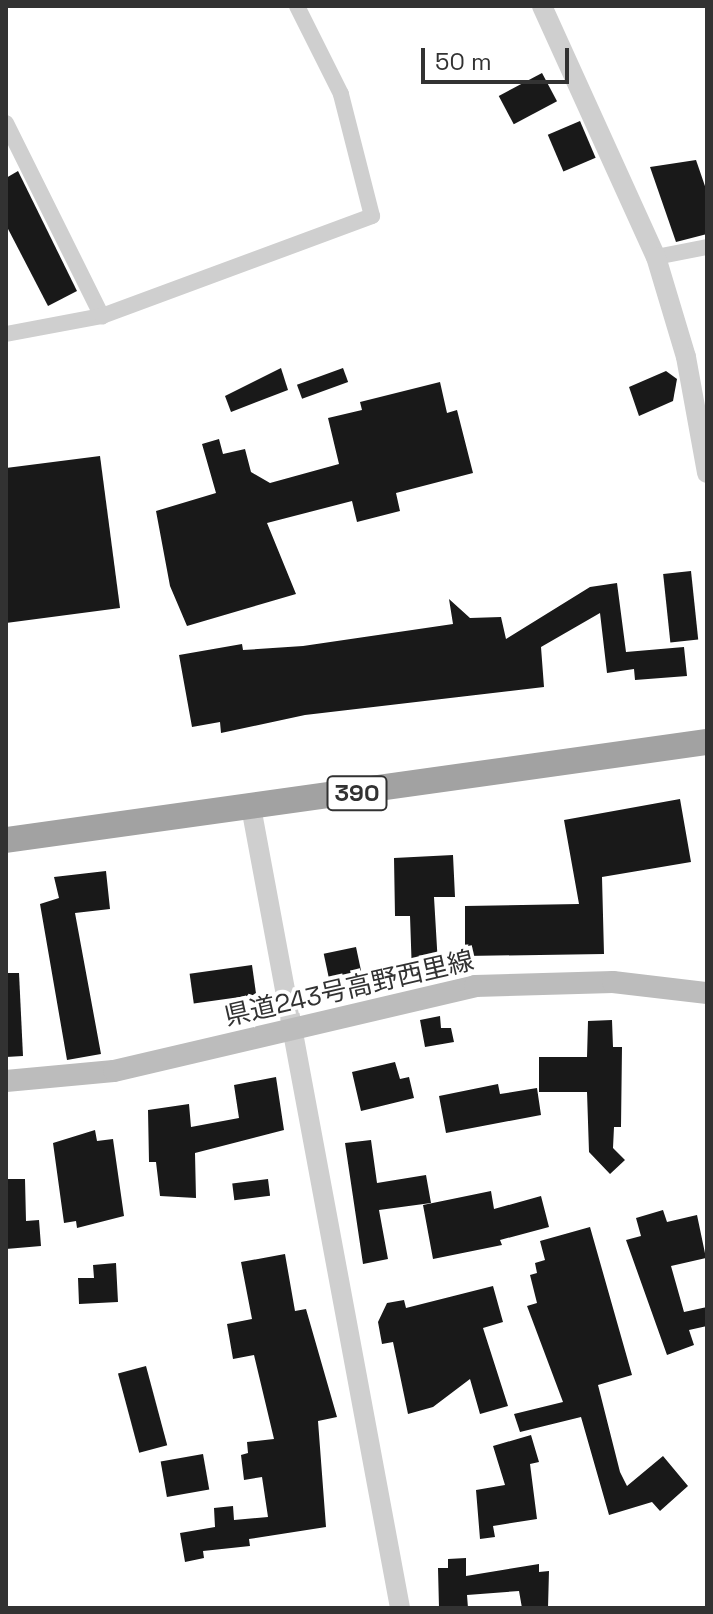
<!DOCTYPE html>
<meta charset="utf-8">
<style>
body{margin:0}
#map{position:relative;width:713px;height:1614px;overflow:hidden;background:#fff;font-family:"Space Grotesk","Noto Sans JP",sans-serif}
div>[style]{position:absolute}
.building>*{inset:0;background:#191919;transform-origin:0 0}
.minor>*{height:16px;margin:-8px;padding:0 8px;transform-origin:8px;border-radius:8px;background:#cfcfcf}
.tertiary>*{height:20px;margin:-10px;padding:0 10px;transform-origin:10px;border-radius:10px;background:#cfcfcf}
.secondary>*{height:22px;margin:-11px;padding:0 11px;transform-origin:11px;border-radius:11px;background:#bcbcbc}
.trunk>*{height:26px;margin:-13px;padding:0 13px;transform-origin:13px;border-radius:13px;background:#a2a2a2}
span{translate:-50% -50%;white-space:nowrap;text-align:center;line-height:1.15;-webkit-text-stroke:8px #fff;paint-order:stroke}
.shield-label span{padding:2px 6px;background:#fff;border:2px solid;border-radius:6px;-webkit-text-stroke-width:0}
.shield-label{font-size:24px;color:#323232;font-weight:700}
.street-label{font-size:26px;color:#323232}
.frame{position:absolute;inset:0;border:8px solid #323232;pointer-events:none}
.scale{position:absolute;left:421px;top:48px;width:148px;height:36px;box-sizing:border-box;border:4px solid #323232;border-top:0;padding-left:10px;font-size:24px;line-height:28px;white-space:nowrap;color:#323232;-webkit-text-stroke:6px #fff;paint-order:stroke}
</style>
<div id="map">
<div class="building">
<div style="left:542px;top:73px;width:32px;height:49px;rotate:62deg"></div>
<div style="left:580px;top:121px;width:40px;height:35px;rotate:67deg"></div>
<div style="clip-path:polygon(696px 160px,707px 192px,707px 234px,676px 242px,650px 167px)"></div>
<div style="clip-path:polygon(18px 171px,77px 291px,48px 306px,6px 225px,6px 178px)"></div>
<div style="clip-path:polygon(281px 368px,288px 390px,231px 412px,225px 396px)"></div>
<div style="left:343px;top:368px;width:15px;height:49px;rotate:70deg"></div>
<div style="clip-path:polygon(666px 371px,677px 379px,673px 401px,639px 416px,629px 387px)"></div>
<div style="clip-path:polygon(440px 382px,447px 413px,457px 410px,473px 473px,396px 493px,400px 511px,357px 522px,352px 501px,267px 523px,296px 594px,187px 626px,170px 586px,156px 511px,216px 493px,202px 444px,219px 439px,223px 454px,245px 449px,251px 472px,270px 483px,339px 464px,328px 418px,362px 410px,360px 402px)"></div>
<div style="clip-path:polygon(100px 456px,120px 608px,6px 623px,6px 468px)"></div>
<div style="left:691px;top:571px;width:69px;height:28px;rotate:84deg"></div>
<div style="clip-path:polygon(617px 583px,626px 652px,684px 647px,687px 676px,635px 680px,634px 669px,607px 673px,600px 613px,541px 647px,544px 687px,305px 715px,221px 733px,220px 722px,192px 727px,179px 655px,242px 644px,243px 650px,303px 646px,453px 624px,449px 599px,470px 618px,501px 617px,506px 639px,590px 587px)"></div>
<div style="clip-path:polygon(680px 799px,691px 862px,602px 877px,604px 954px,465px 956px,465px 906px,579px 904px,564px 820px)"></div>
<div style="clip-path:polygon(453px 855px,455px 897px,434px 897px,438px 965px,434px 972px,412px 974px,410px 916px,395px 916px,394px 858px)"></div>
<div style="clip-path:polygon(106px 871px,110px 909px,75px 913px,101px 1054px,67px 1060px,40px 904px,59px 898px,54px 877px)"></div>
<div style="left:356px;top:947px;width:33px;height:33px;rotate:78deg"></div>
<div style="left:252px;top:965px;width:30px;height:63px;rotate:82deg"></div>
<div style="clip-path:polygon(6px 973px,19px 973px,23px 1056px,6px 1057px)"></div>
<div style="clip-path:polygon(440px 1016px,441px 1028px,451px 1028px,454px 1042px,425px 1047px,420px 1020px)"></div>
<div style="clip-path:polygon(612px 1020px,613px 1047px,622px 1047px,621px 1127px,614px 1127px,613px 1148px,625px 1160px,610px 1174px,589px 1152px,587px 1092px,539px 1092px,539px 1057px,587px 1057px,588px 1021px)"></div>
<div style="clip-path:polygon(395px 1062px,400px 1079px,409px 1077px,414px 1098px,361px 1111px,352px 1072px)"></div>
<div style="clip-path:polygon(276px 1077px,284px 1130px,195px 1153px,196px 1198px,160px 1196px,156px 1162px,149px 1162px,148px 1110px,189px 1104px,191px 1127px,239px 1118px,234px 1085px)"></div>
<div style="clip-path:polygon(498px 1084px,500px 1094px,537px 1088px,541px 1115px,446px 1133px,439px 1096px)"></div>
<div style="clip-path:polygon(95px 1130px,97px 1141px,113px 1139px,124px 1216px,77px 1228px,76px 1221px,64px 1223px,53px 1143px)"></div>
<div style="clip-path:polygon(371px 1140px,377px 1183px,426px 1175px,431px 1203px,379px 1210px,388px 1259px,363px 1264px,345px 1143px)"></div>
<div style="clip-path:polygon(6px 1179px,25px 1179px,26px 1221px,39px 1220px,41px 1246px,6px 1249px)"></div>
<div style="left:268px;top:1179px;width:17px;height:36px;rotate:83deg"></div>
<div style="clip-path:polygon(491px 1191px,494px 1209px,541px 1196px,549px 1227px,500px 1240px,502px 1245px,433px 1259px,423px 1205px)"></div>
<div style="clip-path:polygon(663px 1210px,667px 1222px,697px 1215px,706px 1258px,671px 1266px,684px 1312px,707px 1307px,707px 1326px,689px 1330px,694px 1345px,667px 1355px,626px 1240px,641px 1236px,636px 1218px)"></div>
<div style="clip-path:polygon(590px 1227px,632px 1375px,598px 1385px,620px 1472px,627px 1486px,663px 1456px,688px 1486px,660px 1511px,652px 1502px,609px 1515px,581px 1417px,520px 1432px,514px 1414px,563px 1402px,527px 1306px,537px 1303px,530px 1275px,537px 1273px,535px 1263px,545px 1260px,540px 1241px)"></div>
<div style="clip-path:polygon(285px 1254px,295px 1311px,306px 1309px,337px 1417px,318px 1421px,326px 1527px,249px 1539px,250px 1546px,203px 1551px,204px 1558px,185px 1562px,180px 1533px,215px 1527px,214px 1508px,233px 1506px,234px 1520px,268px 1517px,262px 1477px,244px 1480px,241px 1455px,248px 1453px,247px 1442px,274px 1439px,254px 1355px,233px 1359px,227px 1324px,252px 1319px,241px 1262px)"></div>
<div style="clip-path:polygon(116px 1263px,118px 1302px,79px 1304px,78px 1278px,94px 1278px,93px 1265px)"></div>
<div style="clip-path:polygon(493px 1286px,503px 1322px,483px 1328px,508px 1406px,480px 1414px,470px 1379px,433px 1407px,408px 1414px,393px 1342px,382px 1344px,378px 1322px,387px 1303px,404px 1300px,406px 1308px)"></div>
<div style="left:146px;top:1366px;width:82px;height:29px;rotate:75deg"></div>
<div style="clip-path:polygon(531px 1435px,539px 1462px,530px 1464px,537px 1519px,493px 1526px,495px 1537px,480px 1539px,476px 1490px,505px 1485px,493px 1446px)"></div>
<div style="left:203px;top:1454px;width:36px;height:43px;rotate:80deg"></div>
<div style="clip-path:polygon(466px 1558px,466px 1576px,539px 1564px,539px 1572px,549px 1571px,548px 1608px,522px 1608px,519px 1591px,467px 1595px,468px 1608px,439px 1608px,438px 1568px,448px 1568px,448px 1559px)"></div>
</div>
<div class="minor">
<div style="left:6px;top:123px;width:216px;rotate:63.6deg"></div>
<div style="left:656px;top:257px;width:52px;rotate:-11.1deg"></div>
<div style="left:6px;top:334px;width:98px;rotate:-10.6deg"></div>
<div style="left:102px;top:316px;width:288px;rotate:-20.3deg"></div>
<div style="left:372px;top:216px;width:126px;rotate:-104.3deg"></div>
<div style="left:341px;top:94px;width:98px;rotate:-116.6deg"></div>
</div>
<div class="tertiary">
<div style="left:542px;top:6px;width:276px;rotate:65.6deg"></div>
<div style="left:656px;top:257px;width:104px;rotate:73.3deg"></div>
<div style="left:686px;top:357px;width:118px;rotate:79.7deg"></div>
<div style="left:251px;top:807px;width:815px;rotate:79.46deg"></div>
</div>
<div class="secondary">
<div style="left:6px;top:1081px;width:108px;rotate:-5.3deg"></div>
<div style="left:114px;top:1071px;width:371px;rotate:-13.2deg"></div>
<div style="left:475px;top:986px;width:138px;rotate:-1.7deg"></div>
<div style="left:613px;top:982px;width:95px;rotate:6.7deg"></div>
</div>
<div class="trunk">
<div style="left:6px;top:840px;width:708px;rotate:-7.96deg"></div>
</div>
<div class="shield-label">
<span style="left:357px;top:793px">390</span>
</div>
<div class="street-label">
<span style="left:349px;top:989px;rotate:-13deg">県道243号高野西里線</span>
</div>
<div class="frame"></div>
<div class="scale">50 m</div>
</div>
